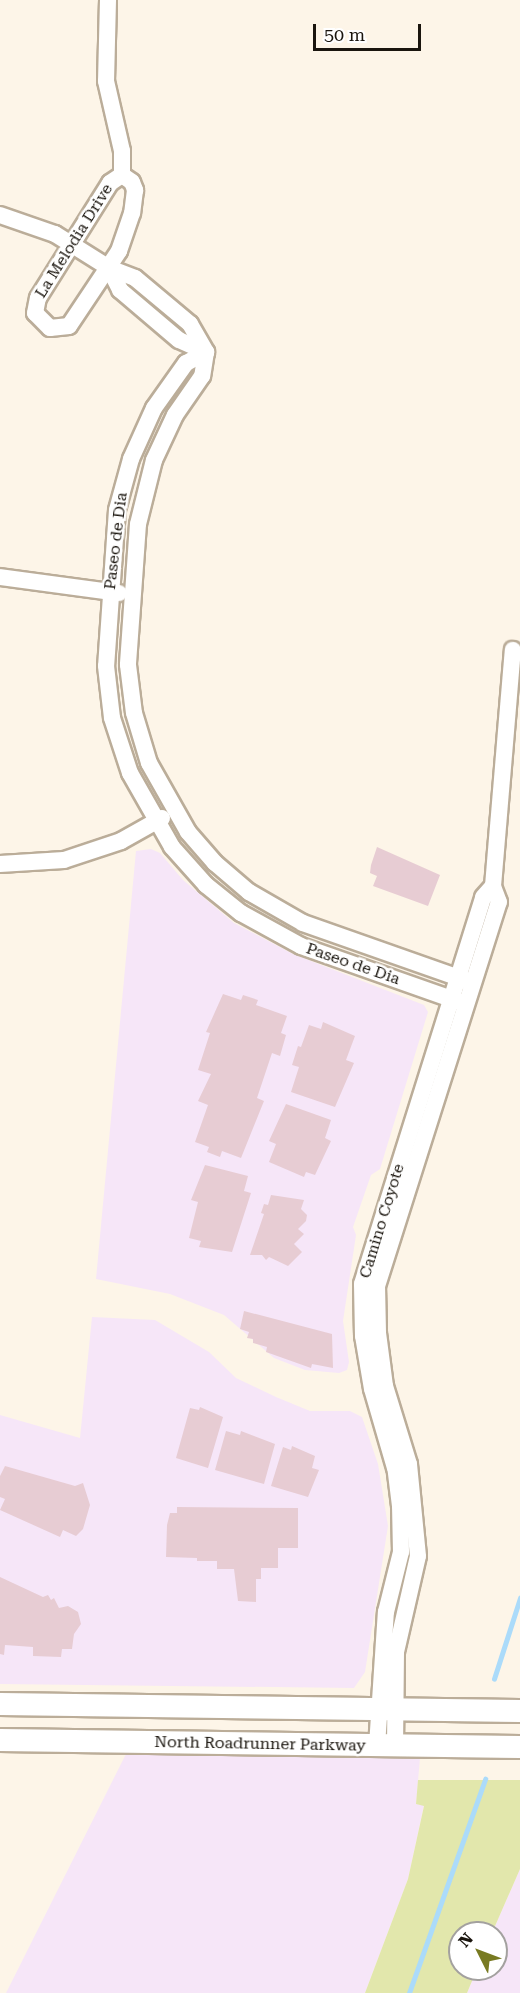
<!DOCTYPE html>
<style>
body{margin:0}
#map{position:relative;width:520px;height:1993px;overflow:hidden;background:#fdf5e8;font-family:"Roboto Serif",serif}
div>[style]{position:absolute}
.commercial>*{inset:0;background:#f6e6f8}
.green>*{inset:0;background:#e2e7ac}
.stream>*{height:4.5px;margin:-2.25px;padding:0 2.25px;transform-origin:2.25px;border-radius:2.25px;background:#abdbfa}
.building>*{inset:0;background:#e7ccd3}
.roads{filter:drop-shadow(2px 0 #bbad99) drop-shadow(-2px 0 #bbad99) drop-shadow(0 2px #bbad99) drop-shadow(0 -2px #bbad99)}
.street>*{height:16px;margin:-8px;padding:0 8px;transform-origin:8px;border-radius:8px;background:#fff}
.secondary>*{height:22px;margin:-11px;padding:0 11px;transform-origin:11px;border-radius:11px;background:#fff}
span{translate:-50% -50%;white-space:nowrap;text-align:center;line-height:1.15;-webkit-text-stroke:5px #fff;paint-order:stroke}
.street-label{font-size:16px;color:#1a150e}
.north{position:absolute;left:448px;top:1921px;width:60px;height:60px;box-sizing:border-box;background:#fff;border:2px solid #a3a19f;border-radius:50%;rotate:312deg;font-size:16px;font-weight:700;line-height:24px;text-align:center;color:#1a150e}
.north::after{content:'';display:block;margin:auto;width:21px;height:27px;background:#787a22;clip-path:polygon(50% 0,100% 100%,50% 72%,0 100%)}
.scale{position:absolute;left:313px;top:24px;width:108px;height:27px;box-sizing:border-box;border:3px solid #1a150e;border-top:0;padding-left:8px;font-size:18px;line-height:21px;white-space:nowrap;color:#1a150e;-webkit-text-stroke:4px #fff;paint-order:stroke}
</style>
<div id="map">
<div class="commercial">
<div style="clip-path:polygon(151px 849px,160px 853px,183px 880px,234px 923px,293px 954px,424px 1005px,428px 1012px,380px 1169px,371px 1175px,353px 1227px,356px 1235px,343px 1321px,349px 1362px,347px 1370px,339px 1373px,305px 1370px,274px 1358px,224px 1315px,170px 1294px,96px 1279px,136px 851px)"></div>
<div style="clip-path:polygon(92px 1317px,155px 1320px,209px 1352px,236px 1378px,276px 1397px,310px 1411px,350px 1411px,362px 1417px,378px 1464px,388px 1526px,365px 1672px,354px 1688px,0 1684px,0 1415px,80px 1438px)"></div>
<div style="clip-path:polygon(126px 1754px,420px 1758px,416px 1804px,424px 1805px,408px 1879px,365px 1993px,6px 1993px)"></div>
<div style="clip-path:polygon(520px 1869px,520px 1993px,467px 1993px,477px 1969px,496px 1969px,496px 1933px,492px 1933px)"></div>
</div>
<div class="green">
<div style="clip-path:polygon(418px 1780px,520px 1780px,520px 1869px,492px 1933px,460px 1933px,460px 1969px,477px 1969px,467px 1993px,365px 1993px,408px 1879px,424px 1806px,416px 1804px)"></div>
</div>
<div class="stream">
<div style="left:494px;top:1679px;width:85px;rotate:-72.2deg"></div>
<div style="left:409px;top:1993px;width:227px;rotate:-70.4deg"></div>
</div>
<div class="building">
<div style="clip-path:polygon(377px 847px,440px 875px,428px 906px,373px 886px,377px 876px,370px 873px,371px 865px)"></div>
<div style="clip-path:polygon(223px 994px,241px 1000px,243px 995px,258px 1000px,256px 1005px,287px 1016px,281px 1033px,286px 1035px,280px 1056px,272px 1053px,257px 1098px,264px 1101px,241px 1158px,222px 1151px,220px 1157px,207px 1152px,209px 1147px,195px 1142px,208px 1105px,198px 1101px,211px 1074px,198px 1070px,210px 1033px,206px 1032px)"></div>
<div style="clip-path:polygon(323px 1022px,355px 1036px,346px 1060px,354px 1063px,335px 1107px,291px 1092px,299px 1067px,292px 1065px,298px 1046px,301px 1047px,309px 1025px,321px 1029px)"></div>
<div style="clip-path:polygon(286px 1104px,331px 1120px,325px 1138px,331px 1141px,315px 1175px,306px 1172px,304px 1177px,269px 1162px,276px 1144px,269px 1141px)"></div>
<div style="clip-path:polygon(205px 1165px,248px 1176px,244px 1191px,251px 1193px,232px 1252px,199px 1247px,201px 1241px,189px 1238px,198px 1202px,191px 1200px)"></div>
<div style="clip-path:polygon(271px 1195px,304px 1200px,301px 1209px,307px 1215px,306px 1221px,298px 1229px,304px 1234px,294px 1244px,302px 1252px,288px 1266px,269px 1257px,266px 1260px,262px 1255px,250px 1255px,264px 1214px,261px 1213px,264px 1204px,268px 1205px)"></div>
<div style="clip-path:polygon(244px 1311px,332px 1334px,333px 1368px,312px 1364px,311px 1368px,266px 1352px,267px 1347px,253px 1343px,253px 1339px,247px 1338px,249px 1332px,240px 1329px)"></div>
<div style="clip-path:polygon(200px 1407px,223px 1417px,208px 1468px,176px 1458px,190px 1408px,199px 1410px)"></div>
<div style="clip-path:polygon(226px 1431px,240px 1435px,241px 1431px,275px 1444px,264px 1484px,215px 1470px)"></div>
<div style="clip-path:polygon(292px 1446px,315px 1456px,312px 1468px,319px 1470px,308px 1497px,271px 1486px,283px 1447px,291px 1450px)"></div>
<div style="clip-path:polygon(5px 1466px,75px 1486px,83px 1483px,90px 1505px,83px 1529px,76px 1536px,63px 1530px,60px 1537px,0 1510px,5px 1499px,0 1497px,0 1476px)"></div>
<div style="clip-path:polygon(177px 1507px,298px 1508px,298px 1548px,278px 1548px,278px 1568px,261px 1568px,261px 1579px,256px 1579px,256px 1602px,238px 1601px,234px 1569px,217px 1569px,217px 1561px,197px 1561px,197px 1558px,166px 1557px,167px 1525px,170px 1513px,177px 1513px)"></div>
<div style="clip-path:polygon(0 1577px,43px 1597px,48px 1595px,51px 1600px,54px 1598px,59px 1608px,68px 1606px,78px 1612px,81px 1624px,74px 1634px,72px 1649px,62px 1649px,61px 1657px,33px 1656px,33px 1647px,5px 1645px,4px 1655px,0 1654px)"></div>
</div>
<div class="roads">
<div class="street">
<div style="left:108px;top:0;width:81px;rotate:91.4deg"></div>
<div style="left:106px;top:81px;width:72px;rotate:77.1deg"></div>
<div style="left:122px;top:151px;width:24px;rotate:90deg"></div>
<div style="left:122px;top:175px;width:12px;rotate:35deg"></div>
<div style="left:132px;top:182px;width:9px;rotate:69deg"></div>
<div style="left:135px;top:190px;width:23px;rotate:97deg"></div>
<div style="left:132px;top:213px;width:40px;rotate:108.9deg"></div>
<div style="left:119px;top:251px;width:90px;rotate:123.7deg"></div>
<div style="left:69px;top:326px;width:19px;rotate:174deg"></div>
<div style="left:50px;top:328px;width:21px;rotate:-135deg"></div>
<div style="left:35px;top:313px;width:15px;rotate:-79deg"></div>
<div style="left:38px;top:298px;width:136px;rotate:-57.9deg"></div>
<div style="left:110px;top:183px;width:14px;rotate:-34deg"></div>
<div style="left:0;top:215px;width:58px;rotate:19.1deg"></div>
<div style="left:55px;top:234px;width:64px;rotate:32.2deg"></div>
<div style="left:109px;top:268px;width:28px;rotate:21deg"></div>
<div style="left:135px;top:278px;width:72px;rotate:39.9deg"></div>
<div style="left:190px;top:324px;width:32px;rotate:60deg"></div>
<div style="left:109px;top:268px;width:25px;rotate:63deg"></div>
<div style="left:120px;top:290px;width:77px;rotate:40.3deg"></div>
<div style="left:179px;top:340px;width:30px;rotate:24deg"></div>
<div style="left:206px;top:352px;width:23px;rotate:151deg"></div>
<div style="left:186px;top:363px;width:55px;rotate:125.4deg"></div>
<div style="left:154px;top:408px;width:56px;rotate:114.3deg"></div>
<div style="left:131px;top:459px;width:53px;rotate:105.4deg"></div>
<div style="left:117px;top:510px;width:156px;rotate:94deg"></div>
<div style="left:106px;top:666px;width:52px;rotate:83.4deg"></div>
<div style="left:112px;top:718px;width:58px;rotate:71.9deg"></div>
<div style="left:130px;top:773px;width:85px;rotate:60.4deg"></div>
<div style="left:172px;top:847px;width:51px;rotate:48.2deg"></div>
<div style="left:206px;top:885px;width:45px;rotate:38.7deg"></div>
<div style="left:241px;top:913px;width:68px;rotate:28.8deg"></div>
<div style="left:301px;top:946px;width:169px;rotate:19.4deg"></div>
<div style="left:206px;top:352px;width:24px;rotate:99deg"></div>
<div style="left:202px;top:376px;width:47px;rotate:124.7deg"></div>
<div style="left:175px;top:415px;width:50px;rotate:115deg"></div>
<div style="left:154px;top:460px;width:66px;rotate:104deg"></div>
<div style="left:138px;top:524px;width:141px;rotate:94.1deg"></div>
<div style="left:128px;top:665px;width:48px;rotate:82.9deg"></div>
<div style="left:134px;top:713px;width:52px;rotate:73.3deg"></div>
<div style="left:149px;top:763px;width:79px;rotate:60.5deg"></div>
<div style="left:188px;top:832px;width:41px;rotate:48.9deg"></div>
<div style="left:215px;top:863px;width:45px;rotate:40.5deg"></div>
<div style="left:249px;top:892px;width:62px;rotate:29.9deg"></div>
<div style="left:303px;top:923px;width:175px;rotate:19.4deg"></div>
<div style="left:0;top:577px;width:120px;rotate:7.7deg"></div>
<div style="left:0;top:864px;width:64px;rotate:-3.6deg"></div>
<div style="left:64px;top:860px;width:60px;rotate:-18.4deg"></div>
<div style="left:121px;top:841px;width:47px;rotate:-29.3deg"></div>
<div style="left:377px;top:1746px;width:134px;rotate:-86.2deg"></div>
<div style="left:386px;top:1612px;width:62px;rotate:-76deg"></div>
<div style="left:401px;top:1552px;width:46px;rotate:-91.2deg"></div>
<div style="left:400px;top:1506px;width:38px;rotate:-97deg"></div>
<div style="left:395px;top:1468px;width:82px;rotate:-106.2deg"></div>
<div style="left:372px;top:1389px;width:54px;rotate:-99.6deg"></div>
<div style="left:363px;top:1336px;width:52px;rotate:-91.1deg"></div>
<div style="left:362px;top:1284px;width:405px;rotate:-72.6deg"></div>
<div style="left:483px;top:897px;width:15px;rotate:-48deg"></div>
<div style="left:395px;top:1747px;width:95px;rotate:-89.4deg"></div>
<div style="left:396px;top:1652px;width:98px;rotate:-77.1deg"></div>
<div style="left:418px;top:1556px;width:92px;rotate:-95.6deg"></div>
<div style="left:409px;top:1464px;width:82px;rotate:-107.1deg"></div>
<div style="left:385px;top:1386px;width:53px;rotate:-97.5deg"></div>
<div style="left:378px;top:1333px;width:47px;rotate:-91.2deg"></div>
<div style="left:377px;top:1286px;width:403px;rotate:-72.4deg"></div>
<div style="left:499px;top:902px;width:17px;rotate:-111deg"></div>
<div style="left:493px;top:886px;width:237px;rotate:-85.2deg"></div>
</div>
<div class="secondary">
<div style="left:0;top:1704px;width:520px;rotate:0.77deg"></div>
<div style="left:0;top:1740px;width:520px;rotate:0.77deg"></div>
</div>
</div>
<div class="street-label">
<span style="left:74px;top:241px;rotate:-58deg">La Melodia Drive</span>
<span style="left:116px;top:541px;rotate:-83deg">Paseo de Dia</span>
<span style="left:353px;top:964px;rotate:19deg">Paseo de Dia</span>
<span style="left:382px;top:1221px;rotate:-73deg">Camino Coyote</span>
<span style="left:260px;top:1744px;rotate:1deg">North Roadrunner Parkway</span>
</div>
<div class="north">N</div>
<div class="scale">50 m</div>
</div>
